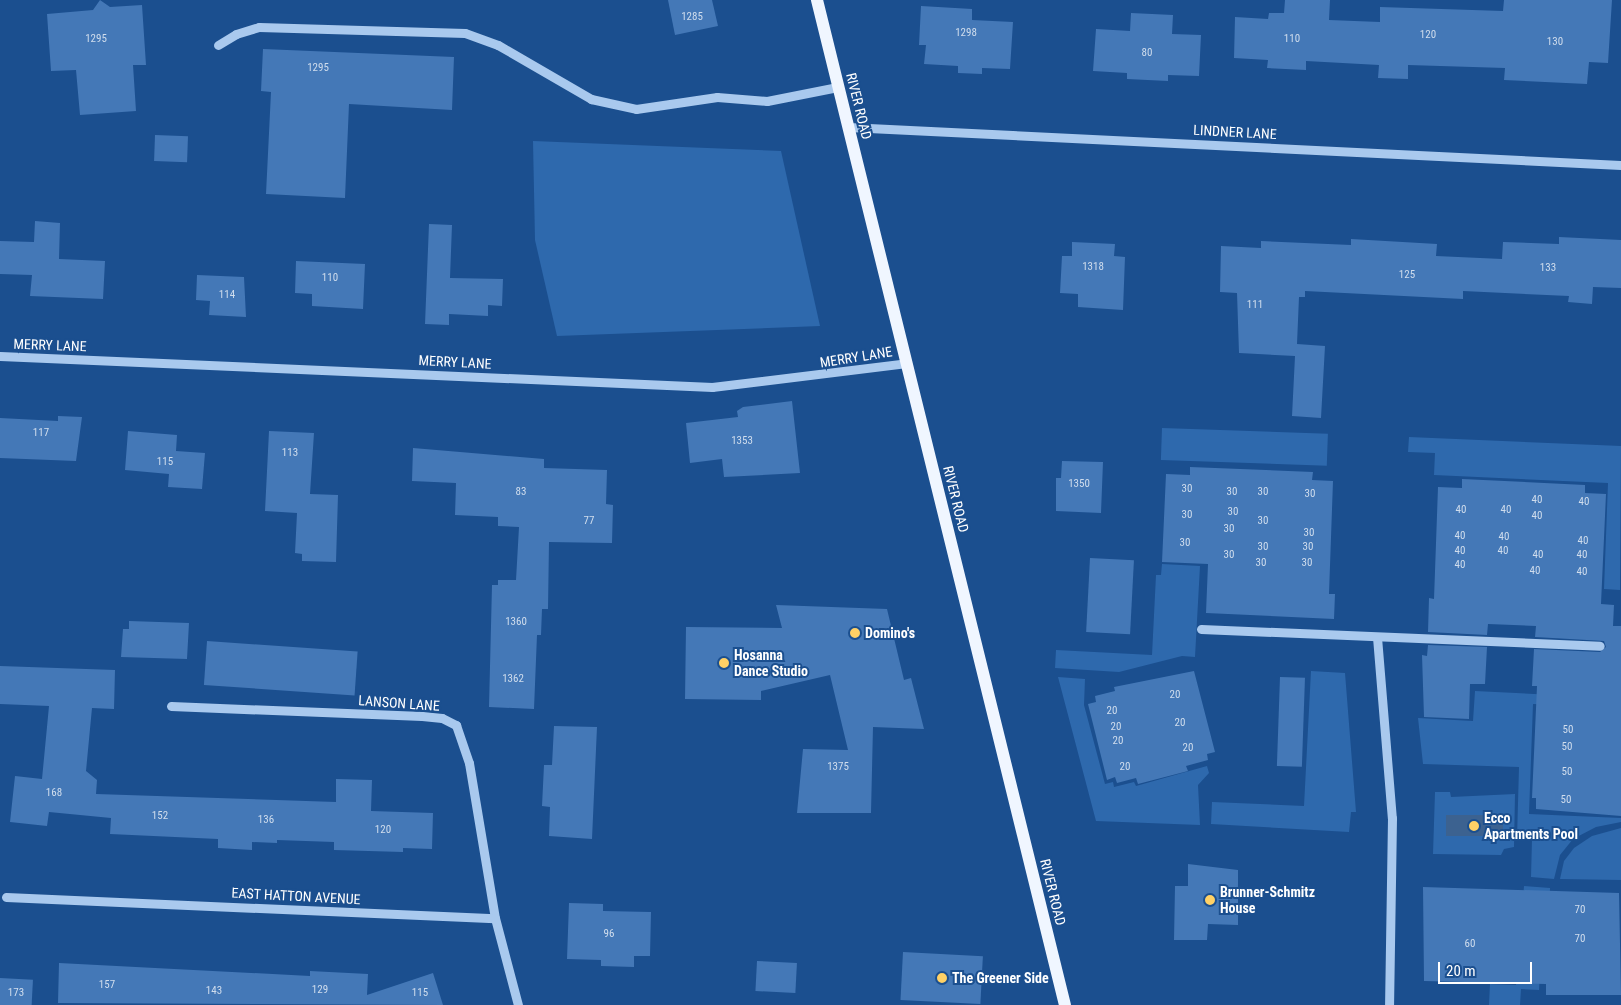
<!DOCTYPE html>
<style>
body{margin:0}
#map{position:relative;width:1621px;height:1005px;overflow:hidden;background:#1b4f8f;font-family:"Roboto Condensed",sans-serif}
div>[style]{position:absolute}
.green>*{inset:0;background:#2e69ad;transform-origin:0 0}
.water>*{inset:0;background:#3c6290;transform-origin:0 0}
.building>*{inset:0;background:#4478b7;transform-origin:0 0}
.minor>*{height:9px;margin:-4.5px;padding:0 4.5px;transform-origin:4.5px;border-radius:4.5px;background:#a9c9ee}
.major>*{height:12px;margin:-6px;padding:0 6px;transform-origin:6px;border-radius:6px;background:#f0f6ff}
.dots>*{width:14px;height:14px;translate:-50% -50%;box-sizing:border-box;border:2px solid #1b4f8f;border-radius:50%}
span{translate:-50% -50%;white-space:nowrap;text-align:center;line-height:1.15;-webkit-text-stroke:4px #1b4f8f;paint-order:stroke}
.number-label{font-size:11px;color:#d0dded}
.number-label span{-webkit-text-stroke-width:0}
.street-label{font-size:14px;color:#fff}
.poi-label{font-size:14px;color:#fff;font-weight:700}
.left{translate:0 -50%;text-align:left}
.scale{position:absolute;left:1438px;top:962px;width:94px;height:22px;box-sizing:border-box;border:2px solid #fff;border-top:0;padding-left:6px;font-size:15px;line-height:18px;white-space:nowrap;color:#fff;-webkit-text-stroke:4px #1b4f8f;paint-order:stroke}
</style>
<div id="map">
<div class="green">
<div style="clip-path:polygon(533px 141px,781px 151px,820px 326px,557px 336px,535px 240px)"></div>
<div style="left:1162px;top:428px;width:166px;height:32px;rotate:2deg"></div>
<div style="clip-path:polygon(1409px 437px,1621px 446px,1620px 590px,1604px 589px,1608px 483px,1434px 475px,1435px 453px,1408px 452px)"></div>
<div style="clip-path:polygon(1162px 564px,1200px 566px,1195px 657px,1182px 656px,1119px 672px,1055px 668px,1056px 650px,1152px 655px,1156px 575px,1161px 575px)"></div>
<div style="clip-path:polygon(1311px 671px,1345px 673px,1356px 812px,1351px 812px,1349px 832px,1211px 824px,1212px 802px,1304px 806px)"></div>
<div style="clip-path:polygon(1058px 677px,1085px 679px,1084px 705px,1105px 784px,1113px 782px,1114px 787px,1134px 782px,1136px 786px,1207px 766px,1209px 773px,1198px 785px,1200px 825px,1096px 821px)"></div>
<div style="clip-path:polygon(1475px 691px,1594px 697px,1593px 706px,1533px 704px,1529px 814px,1621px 818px,1621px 822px,1596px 827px,1573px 839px,1560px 855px,1554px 879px,1531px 877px,1532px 839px,1517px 838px,1519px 767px,1423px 764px,1418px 718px,1473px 721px)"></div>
<div style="clip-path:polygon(1435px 792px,1450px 792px,1451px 797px,1515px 794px,1514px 847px,1504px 849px,1501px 855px,1433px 854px)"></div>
<div style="clip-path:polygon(1621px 828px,1621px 880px,1560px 879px,1564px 861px,1574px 848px,1592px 836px)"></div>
<div style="clip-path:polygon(1524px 886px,1550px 888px,1548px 952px,1541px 952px,1539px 990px,1521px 989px,1520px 1005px,1489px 1005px,1490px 984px,1516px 985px)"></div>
</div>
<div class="water">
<div style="left:1446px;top:815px;width:57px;height:21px"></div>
</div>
<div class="building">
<div style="clip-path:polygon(100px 0,110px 7px,142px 5px,146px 65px,133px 65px,136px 111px,80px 115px,76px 70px,51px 71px,47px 14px,93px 10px)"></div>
<div style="clip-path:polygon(668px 0,712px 0,718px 26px,675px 35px)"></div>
<div style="clip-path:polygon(1285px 0,1330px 0,1329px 20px,1380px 22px,1380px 7px,1503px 11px,1504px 0,1612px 0,1608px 63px,1589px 62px,1587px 84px,1504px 80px,1505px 68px,1408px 65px,1408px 79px,1378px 78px,1379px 65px,1306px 61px,1306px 70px,1267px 68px,1268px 60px,1234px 58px,1235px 17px,1268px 19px,1269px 13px,1284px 13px)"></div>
<div style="clip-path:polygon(921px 6px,972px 9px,972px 20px,1013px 22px,1010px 69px,982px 68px,982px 74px,958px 73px,958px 66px,924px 64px,926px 45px,919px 45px)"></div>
<div style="clip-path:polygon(1131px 13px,1173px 15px,1172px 34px,1201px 35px,1199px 76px,1168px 75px,1168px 81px,1127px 79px,1127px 73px,1093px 71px,1096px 29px,1130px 31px)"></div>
<div style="clip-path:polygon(263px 49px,454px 57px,452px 110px,349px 104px,345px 198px,266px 194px,271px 92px,261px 91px)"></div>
<div style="left:155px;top:135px;width:33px;height:26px;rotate:2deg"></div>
<div style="clip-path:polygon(35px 221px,60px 223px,59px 259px,105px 261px,103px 299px,30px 296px,32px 275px,0 274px,0 241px,34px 242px)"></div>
<div style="clip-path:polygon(429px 224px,452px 225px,450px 278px,503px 279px,502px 306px,488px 305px,488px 316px,449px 314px,449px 325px,425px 324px)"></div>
<div style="clip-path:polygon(1559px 237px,1621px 240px,1621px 288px,1593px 287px,1592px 304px,1568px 302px,1569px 296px,1463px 291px,1463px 299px,1305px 291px,1305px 297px,1299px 297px,1297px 344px,1325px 346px,1321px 418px,1292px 416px,1295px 356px,1239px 353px,1237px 293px,1220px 292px,1221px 246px,1261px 248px,1261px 241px,1351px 245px,1351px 239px,1437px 244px,1436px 256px,1502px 259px,1503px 242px,1559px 244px)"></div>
<div style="clip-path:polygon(1072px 242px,1115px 244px,1114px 256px,1125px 257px,1123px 310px,1078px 307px,1078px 294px,1060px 293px,1062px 256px,1072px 256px)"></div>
<div style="clip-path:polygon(296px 261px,365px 264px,363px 309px,312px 306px,312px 294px,295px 293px)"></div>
<div style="clip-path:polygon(197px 275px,244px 277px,246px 317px,209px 315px,210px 301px,196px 300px)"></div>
<div style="clip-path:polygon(792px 401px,800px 473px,724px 477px,722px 459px,690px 463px,686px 423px,738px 417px,737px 411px,743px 407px)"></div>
<div style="clip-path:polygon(58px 416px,82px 417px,76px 461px,0 458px,0 418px,58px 421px)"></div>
<div style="clip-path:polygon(128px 431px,177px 435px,176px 451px,205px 453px,202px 489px,168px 487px,169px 474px,125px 470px)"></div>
<div style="clip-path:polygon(269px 431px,314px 433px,310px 494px,338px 495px,336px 562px,302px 561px,302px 554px,295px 553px,297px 513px,265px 511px)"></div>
<div style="clip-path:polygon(413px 448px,544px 459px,544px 468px,607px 470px,606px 504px,613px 505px,612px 543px,549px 542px,548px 609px,542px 609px,541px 635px,537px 635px,534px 709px,489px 707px,492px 585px,498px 585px,498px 580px,516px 580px,519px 527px,498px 526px,498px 517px,455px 515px,456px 483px,412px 481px)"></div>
<div style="clip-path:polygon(1062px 461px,1103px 462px,1101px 513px,1056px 511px,1056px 478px,1061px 478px)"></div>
<div style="clip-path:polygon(1190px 467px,1313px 472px,1312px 480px,1333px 481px,1329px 594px,1335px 594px,1334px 619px,1206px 613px,1208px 564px,1162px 562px,1166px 474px,1190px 475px)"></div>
<div style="clip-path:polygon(1462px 479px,1585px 485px,1585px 493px,1606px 494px,1601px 604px,1614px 605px,1613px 626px,1621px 626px,1621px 816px,1536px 809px,1536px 798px,1532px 798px,1537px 686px,1532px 686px,1534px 649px,1600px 652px,1606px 647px,1604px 641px,1535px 637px,1536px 626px,1488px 624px,1487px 635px,1428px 632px,1429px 598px,1434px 599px,1438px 487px,1462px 488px)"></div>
<div style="left:1090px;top:558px;width:44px;height:74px;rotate:3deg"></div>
<div style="clip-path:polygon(776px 605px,887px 609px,904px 680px,911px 678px,924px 729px,873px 727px,871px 813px,797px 813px,803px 749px,848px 750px,830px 675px,761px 691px,761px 700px,685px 699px,686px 627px,782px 628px)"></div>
<div style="clip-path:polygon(129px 621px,189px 623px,187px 659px,121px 657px,123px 629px,129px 629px)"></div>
<div style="left:207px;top:641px;width:151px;height:44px;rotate:4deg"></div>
<div style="clip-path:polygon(1428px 645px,1487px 647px,1485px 684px,1470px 684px,1469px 719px,1424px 717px,1422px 655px,1427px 656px)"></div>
<div style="clip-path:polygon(0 666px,115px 670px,114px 709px,92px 708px,86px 771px,97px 780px,96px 794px,336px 802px,336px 779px,372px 780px,371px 811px,433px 813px,432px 849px,403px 848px,403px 852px,334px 850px,334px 842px,277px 840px,277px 843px,252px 842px,252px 850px,218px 848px,218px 839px,110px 834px,111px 818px,49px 812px,47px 826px,10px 822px,15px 776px,42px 779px,49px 706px,0 704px)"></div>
<div style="clip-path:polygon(1194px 671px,1215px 752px,1207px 754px,1208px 760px,1186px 766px,1188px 771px,1138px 784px,1136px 778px,1117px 783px,1115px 777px,1107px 780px,1088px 704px,1096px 702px,1095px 696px,1115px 691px,1114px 687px)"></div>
<div style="left:1280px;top:677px;width:25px;height:89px;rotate:2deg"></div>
<div style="clip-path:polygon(554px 726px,597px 727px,592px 839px,549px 836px,550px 807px,542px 806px,544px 765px,552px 765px)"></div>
<div style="clip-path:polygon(1188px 864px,1238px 870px,1238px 925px,1208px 924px,1207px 940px,1174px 940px,1175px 886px,1188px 886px)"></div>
<div style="clip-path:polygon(1423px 887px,1619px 893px,1621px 995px,1546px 995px,1546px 984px,1424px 981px)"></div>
<div style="clip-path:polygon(569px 903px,603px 904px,603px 911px,651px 912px,650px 956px,634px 956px,634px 967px,601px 966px,601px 960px,567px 959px)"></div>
<div style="left:903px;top:952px;width:80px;height:48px;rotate:3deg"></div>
<div style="left:757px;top:961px;width:40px;height:30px;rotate:3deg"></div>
<div style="clip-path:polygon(59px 963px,310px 976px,310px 971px,368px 974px,367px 995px,433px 973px,443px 1005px,58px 1003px)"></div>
<div style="left:0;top:978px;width:33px;height:27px;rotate:3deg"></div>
</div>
<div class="minor">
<div style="left:218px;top:45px;width:21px;rotate:-31deg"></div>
<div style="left:236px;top:34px;width:24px;rotate:-17deg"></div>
<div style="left:259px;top:27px;width:206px;rotate:1.7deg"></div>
<div style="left:465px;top:33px;width:35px;rotate:20deg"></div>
<div style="left:498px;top:45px;width:108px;rotate:30.1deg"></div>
<div style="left:591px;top:99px;width:46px;rotate:12.5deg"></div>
<div style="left:636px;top:109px;width:82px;rotate:-8.4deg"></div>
<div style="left:717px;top:97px;width:50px;rotate:4.6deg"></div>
<div style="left:767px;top:101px;width:72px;rotate:-11.2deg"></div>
<div style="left:848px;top:127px;width:774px;rotate:2.81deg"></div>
<div style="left:0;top:356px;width:713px;rotate:2.49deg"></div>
<div style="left:712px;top:387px;width:196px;rotate:-7deg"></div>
<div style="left:1201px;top:629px;width:399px;rotate:2.4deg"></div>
<div style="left:1377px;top:637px;width:182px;rotate:85.3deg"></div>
<div style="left:1392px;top:818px;width:187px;rotate:90.9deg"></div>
<div style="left:171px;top:706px;width:251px;rotate:2.3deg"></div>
<div style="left:422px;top:716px;width:20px;rotate:6deg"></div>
<div style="left:442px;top:718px;width:16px;rotate:27deg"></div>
<div style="left:456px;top:725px;width:40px;rotate:71.1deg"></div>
<div style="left:469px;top:763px;width:157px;rotate:80.5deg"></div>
<div style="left:6px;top:897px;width:489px;rotate:2.5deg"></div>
<div style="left:495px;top:918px;width:90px;rotate:75.2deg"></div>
</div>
<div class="major">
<div style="left:817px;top:0;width:1035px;rotate:76.14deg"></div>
</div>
<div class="dots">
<div style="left:855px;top:633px;background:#ffd166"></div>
<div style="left:724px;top:663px;background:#ffd166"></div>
<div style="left:1474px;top:826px;background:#ffd166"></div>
<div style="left:1210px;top:900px;background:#ffd166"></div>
<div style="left:942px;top:978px;background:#ffd166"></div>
</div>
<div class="number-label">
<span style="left:692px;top:17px">1285</span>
<span style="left:966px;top:33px">1298</span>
<span style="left:1428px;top:35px">120</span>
<span style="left:96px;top:39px">1295</span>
<span style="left:1292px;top:39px">110</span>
<span style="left:1555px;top:42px">130</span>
<span style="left:1147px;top:53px">80</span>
<span style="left:318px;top:68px">1295</span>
<span style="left:1093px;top:267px">1318</span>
<span style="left:1548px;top:268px">133</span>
<span style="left:1407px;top:275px">125</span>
<span style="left:330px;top:278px">110</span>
<span style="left:227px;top:295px">114</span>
<span style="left:1255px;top:305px">111</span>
<span style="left:41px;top:433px">117</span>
<span style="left:742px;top:441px">1353</span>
<span style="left:290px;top:453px">113</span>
<span style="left:165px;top:462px">115</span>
<span style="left:1079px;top:484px">1350</span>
<span style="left:1187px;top:489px">30</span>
<span style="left:521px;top:492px">83</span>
<span style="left:1232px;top:492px">30</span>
<span style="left:1263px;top:492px">30</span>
<span style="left:1310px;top:494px">30</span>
<span style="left:1537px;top:500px">40</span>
<span style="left:1584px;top:502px">40</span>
<span style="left:1461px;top:510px">40</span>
<span style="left:1506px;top:510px">40</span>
<span style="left:1233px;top:512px">30</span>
<span style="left:1187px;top:515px">30</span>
<span style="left:1537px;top:516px">40</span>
<span style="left:589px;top:521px">77</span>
<span style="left:1263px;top:521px">30</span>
<span style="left:1229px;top:529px">30</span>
<span style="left:1309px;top:533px">30</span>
<span style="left:1460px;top:536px">40</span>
<span style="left:1504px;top:537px">40</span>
<span style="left:1583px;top:541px">40</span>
<span style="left:1185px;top:543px">30</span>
<span style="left:1263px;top:547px">30</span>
<span style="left:1308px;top:547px">30</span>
<span style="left:1460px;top:551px">40</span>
<span style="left:1503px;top:551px">40</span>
<span style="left:1229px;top:555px">30</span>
<span style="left:1538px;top:555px">40</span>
<span style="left:1582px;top:555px">40</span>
<span style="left:1261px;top:563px">30</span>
<span style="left:1307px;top:563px">30</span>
<span style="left:1460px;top:565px">40</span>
<span style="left:1535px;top:571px">40</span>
<span style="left:1582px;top:572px">40</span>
<span style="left:516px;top:622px">1360</span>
<span style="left:513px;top:679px">1362</span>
<span style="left:1175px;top:695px">20</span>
<span style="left:1112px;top:711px">20</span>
<span style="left:1180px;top:723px">20</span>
<span style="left:1116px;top:727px">20</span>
<span style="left:1568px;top:730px">50</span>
<span style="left:1118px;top:741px">20</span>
<span style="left:1567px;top:747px">50</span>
<span style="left:1188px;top:748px">20</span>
<span style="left:838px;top:767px">1375</span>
<span style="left:1125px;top:767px">20</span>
<span style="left:1567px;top:772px">50</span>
<span style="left:54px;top:793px">168</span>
<span style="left:1566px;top:800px">50</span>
<span style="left:160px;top:816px">152</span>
<span style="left:266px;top:820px">136</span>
<span style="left:383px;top:830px">120</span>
<span style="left:1580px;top:910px">70</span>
<span style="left:609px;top:934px">96</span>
<span style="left:1580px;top:939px">70</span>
<span style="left:1470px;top:944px">60</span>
<span style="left:107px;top:985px">157</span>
<span style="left:320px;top:990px">129</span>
<span style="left:214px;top:991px">143</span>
<span style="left:16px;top:993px">173</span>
<span style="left:420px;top:993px">115</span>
</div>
<div class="street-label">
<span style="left:859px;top:106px;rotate:76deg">RIVER ROAD</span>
<span style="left:1235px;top:132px;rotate:3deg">LINDNER LANE</span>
<span style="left:50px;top:345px;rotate:2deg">MERRY LANE</span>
<span style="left:856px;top:357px;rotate:-9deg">MERRY LANE</span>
<span style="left:455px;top:362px;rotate:3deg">MERRY LANE</span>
<span style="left:956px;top:499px;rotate:76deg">RIVER ROAD</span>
<span style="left:399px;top:703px;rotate:4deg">LANSON LANE</span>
<span style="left:1053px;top:892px;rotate:76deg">RIVER ROAD</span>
<span style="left:296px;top:896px;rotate:3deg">EAST HATTON AVENUE</span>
</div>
<div class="poi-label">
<span class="left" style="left:865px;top:633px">Domino's</span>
<span class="left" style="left:734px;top:663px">Hosanna<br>Dance Studio</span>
<span class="left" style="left:1484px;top:826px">Ecco<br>Apartments Pool</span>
<span class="left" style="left:1220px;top:900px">Brunner-Schmitz<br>House</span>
<span class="left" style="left:952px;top:978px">The Greener Side</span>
</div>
<div class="scale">20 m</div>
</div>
